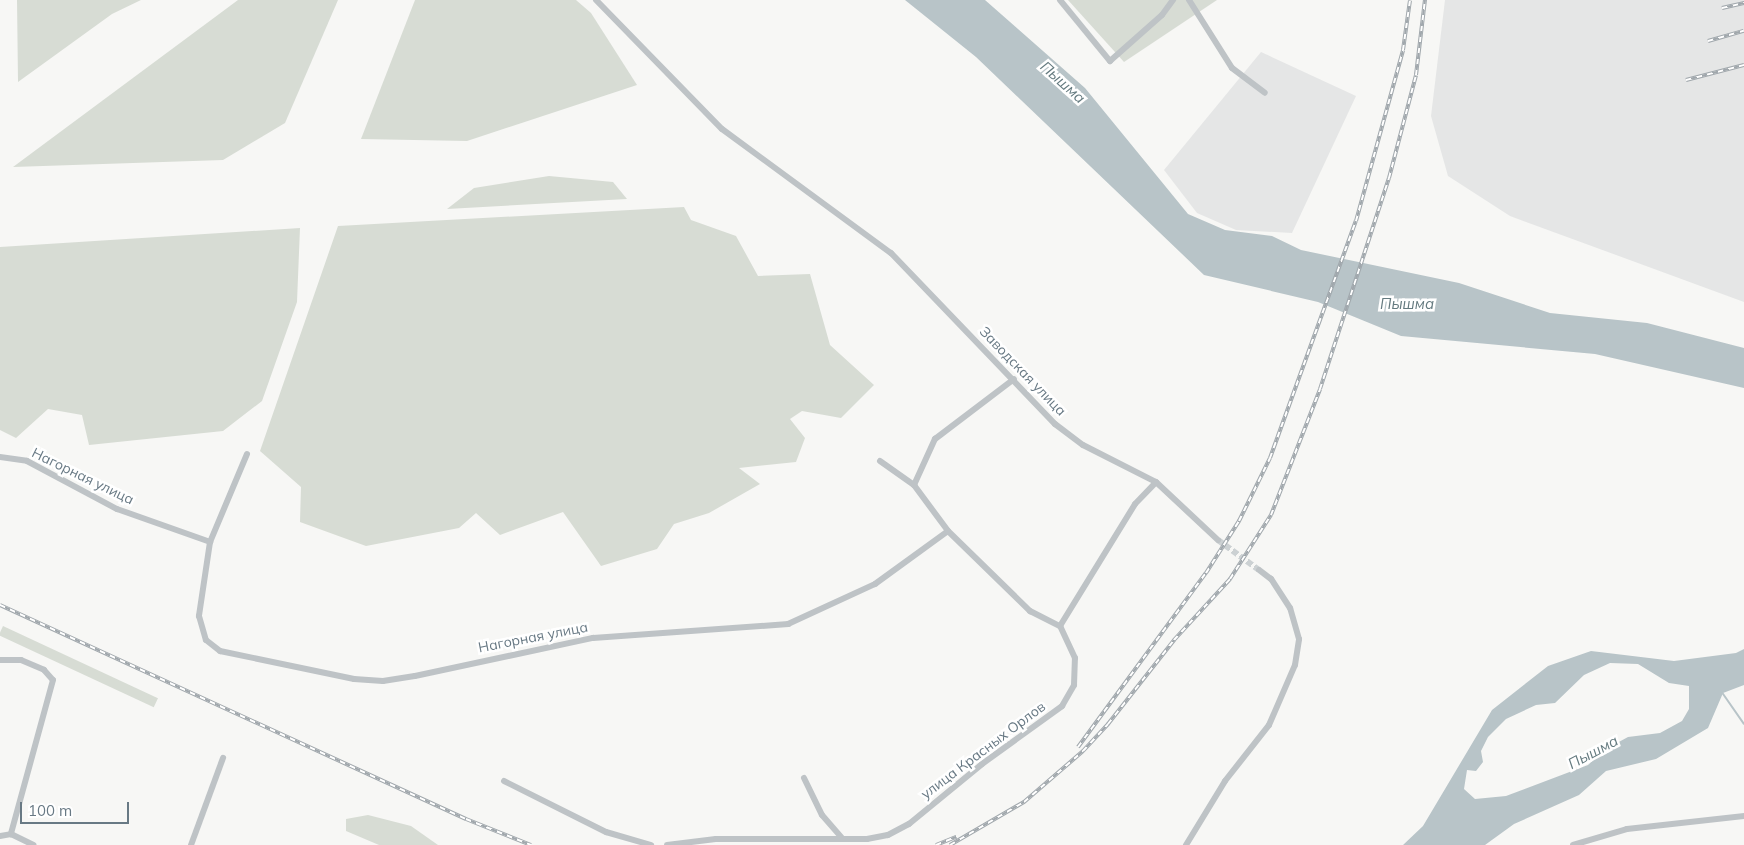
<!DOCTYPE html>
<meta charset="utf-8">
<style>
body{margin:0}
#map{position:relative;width:1744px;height:845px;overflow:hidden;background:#f7f7f5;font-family:Mulish,sans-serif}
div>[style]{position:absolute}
.built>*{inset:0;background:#e5e6e6}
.green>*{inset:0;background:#d7dcd4;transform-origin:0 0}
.water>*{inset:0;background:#b8c4c8}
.stream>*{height:2px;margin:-1px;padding:0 1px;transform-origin:1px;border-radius:1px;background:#b8c4c8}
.street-tunnel>*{height:6px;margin-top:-3px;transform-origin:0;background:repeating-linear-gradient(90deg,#ccd1d3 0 6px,transparent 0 9px)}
.street>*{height:6px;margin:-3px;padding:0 3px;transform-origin:3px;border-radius:3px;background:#bec3c6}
.rail>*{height:4px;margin-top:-2px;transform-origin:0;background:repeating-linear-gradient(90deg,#fff 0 5.5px,#a0a7ac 0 11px);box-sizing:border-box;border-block:1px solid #a0a7ac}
span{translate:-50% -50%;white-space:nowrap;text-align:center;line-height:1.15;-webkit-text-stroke:5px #fff;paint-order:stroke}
.street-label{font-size:14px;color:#687984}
.water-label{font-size:15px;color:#647a7f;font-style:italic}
.scale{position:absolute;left:20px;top:802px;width:109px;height:22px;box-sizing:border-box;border:2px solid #687984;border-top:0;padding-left:6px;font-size:15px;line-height:18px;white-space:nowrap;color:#687984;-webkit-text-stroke:4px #fff;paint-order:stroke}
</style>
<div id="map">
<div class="built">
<div style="clip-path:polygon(1445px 0,1744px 0,1744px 302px,1510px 216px,1448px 176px,1431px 116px)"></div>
<div style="clip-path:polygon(1261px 52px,1356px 96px,1292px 233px,1236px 230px,1197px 213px,1164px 170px)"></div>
</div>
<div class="green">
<div style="clip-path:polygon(17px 0,141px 0,112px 14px,18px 82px)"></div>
<div style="clip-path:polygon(238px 0,338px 0,285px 123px,223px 160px,13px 167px)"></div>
<div style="clip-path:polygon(415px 0,576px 0,591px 13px,637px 85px,467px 141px,361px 139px)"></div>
<div style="clip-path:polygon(1068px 0,1217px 0,1124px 62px)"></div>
<div style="clip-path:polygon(549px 176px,613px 182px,627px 199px,447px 209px,474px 188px)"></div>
<div style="clip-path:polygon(684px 207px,691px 220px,736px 236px,758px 276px,810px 274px,830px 345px,874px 385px,841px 418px,802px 411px,790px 419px,805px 438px,796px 462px,739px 468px,760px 484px,709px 513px,674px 524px,657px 549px,601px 566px,563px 512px,500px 535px,476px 513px,459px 528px,366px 546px,300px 522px,301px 487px,260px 451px,338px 226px)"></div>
<div style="clip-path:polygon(300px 228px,297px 302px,262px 401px,223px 431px,89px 445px,82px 415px,48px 409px,16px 438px,0 430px,0 247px)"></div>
<div style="left:3px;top:626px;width:171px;height:10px;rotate:25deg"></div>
<div style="clip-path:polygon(368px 815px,411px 826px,438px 845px,379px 845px,346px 831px,346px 819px)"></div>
</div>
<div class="water">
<div style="clip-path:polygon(905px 0,985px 0,1085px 88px,1188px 214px,1225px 230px,1272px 236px,1301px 250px,1459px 283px,1550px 313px,1647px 323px,1744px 348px,1744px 388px,1595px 354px,1401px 336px,1318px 302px,1204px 275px,976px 57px)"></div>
<div style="clip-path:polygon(evenodd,1744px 649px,1744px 685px,1723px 693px,1708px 728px,1656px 759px,1606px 771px,1579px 795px,1514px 824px,1485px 845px,1403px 845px,1423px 826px,1492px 710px,1548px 666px,1591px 651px,1674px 661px,1736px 653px,1744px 649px,1610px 663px,1638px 664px,1669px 683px,1689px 686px,1689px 709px,1682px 721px,1660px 733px,1628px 737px,1604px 750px,1588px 765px,1506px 796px,1475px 799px,1464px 789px,1467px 770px,1476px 771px,1483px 762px,1481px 751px,1488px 737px,1506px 719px,1536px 705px,1555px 703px,1584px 675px,1610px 663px)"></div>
</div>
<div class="stream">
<div style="left:1721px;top:691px;width:40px;rotate:55.1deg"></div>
</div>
<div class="street-tunnel">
<div style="left:1218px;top:540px;width:51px;rotate:36.2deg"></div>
</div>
<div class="street">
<div style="left:596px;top:0;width:180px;rotate:45.7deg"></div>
<div style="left:722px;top:129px;width:210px;rotate:36.3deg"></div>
<div style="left:891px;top:253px;width:237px;rotate:46.2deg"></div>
<div style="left:1055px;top:424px;width:35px;rotate:37deg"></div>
<div style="left:1083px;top:445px;width:82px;rotate:26.9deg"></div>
<div style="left:1156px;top:482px;width:85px;rotate:43.1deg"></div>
<div style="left:1060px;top:0;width:79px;rotate:50.7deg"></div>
<div style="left:1110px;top:61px;width:69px;rotate:-41.5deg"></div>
<div style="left:1162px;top:15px;width:19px;rotate:-54deg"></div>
<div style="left:1189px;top:0;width:80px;rotate:57.7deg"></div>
<div style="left:1232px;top:68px;width:41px;rotate:37.1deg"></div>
<div style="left:247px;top:454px;width:95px;rotate:112.8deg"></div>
<div style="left:210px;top:542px;width:75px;rotate:98.5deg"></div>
<div style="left:199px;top:616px;width:25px;rotate:74deg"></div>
<div style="left:206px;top:640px;width:18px;rotate:38deg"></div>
<div style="left:220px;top:651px;width:137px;rotate:11.8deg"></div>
<div style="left:354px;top:679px;width:29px;rotate:4deg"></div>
<div style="left:383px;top:681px;width:32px;rotate:-9deg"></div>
<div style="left:415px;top:676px;width:182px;rotate:-12.1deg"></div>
<div style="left:593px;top:638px;width:196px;rotate:-4.1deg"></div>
<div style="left:788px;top:624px;width:96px;rotate:-24.7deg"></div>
<div style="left:875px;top:584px;width:90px;rotate:-36deg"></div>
<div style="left:0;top:457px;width:27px;rotate:8deg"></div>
<div style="left:27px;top:461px;width:102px;rotate:28.1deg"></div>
<div style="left:117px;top:509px;width:99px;rotate:19.5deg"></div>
<div style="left:880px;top:461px;width:42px;rotate:35.2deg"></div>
<div style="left:914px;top:485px;width:57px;rotate:53.5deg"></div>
<div style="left:948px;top:531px;width:115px;rotate:44.3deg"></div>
<div style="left:1030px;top:611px;width:34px;rotate:27deg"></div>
<div style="left:914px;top:485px;width:51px;rotate:-65.5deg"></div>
<div style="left:935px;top:439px;width:99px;rotate:-37.2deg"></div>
<div style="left:0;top:660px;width:21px"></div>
<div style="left:21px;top:660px;width:25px;rotate:23deg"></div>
<div style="left:44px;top:670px;width:13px;rotate:48deg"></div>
<div style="left:53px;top:680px;width:160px;rotate:105.3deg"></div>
<div style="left:804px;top:778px;width:41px;rotate:64.1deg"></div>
<div style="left:822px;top:815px;width:30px;rotate:49deg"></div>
<div style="left:504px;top:781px;width:114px;rotate:26.6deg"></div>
<div style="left:606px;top:832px;width:47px;rotate:16.1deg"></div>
<div style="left:0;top:836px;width:11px;rotate:-10deg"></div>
<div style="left:11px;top:834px;width:25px;rotate:26deg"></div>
<div style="left:191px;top:845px;width:93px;rotate:-69.8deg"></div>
<div style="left:667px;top:845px;width:49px;rotate:-7deg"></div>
<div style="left:716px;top:839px;width:151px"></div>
<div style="left:867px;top:839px;width:21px;rotate:-11deg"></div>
<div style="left:888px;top:835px;width:24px;rotate:-28deg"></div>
<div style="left:909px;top:824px;width:94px;rotate:-39.4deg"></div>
<div style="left:982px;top:764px;width:99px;rotate:-35.9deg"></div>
<div style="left:1062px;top:706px;width:24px;rotate:-60deg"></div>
<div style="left:1074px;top:685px;width:27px;rotate:-88deg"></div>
<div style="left:1075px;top:658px;width:35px;rotate:-115deg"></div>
<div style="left:1060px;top:626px;width:143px;rotate:-58.4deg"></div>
<div style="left:1135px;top:504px;width:30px;rotate:-46deg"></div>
<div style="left:1186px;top:845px;width:75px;rotate:-58.6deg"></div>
<div style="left:1225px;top:781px;width:71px;rotate:-51.8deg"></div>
<div style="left:1269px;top:725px;width:65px;rotate:-66.6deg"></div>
<div style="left:1295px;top:665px;width:26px;rotate:-81deg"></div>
<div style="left:1299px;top:639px;width:32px;rotate:-106deg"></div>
<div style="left:1290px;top:608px;width:35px;rotate:-123deg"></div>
<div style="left:1271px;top:579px;width:15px;rotate:-143deg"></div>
<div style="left:1573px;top:845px;width:56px;rotate:-16.5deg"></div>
<div style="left:1627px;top:829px;width:118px;rotate:-6.3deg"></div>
</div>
<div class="rail">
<div style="left:1722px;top:8px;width:23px;rotate:-13deg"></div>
<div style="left:1708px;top:41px;width:37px;rotate:-16deg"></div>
<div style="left:1686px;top:80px;width:60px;rotate:-14.5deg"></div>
<div style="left:0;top:605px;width:513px;rotate:24.67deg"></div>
<div style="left:466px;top:819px;width:70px;rotate:21.8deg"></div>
<div style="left:1078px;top:747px;width:216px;rotate:-53.7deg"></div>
<div style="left:1206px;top:573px;width:62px;rotate:-57.6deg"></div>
<div style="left:1239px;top:521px;width:70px;rotate:-63.8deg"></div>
<div style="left:1270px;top:458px;width:252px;rotate:-70.1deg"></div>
<div style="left:1356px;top:221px;width:177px;rotate:-74.6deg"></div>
<div style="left:1403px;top:50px;width:50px;rotate:-82deg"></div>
<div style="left:936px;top:845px;width:22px;rotate:-22deg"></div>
<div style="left:950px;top:845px;width:86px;rotate:-30.2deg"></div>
<div style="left:1024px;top:802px;width:78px;rotate:-40.8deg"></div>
<div style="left:1083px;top:751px;width:37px;rotate:-47deg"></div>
<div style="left:1108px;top:724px;width:107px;rotate:-51.8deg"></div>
<div style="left:1174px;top:640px;width:83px;rotate:-47.4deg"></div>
<div style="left:1230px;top:579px;width:76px;rotate:-57.4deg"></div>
<div style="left:1271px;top:515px;width:135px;rotate:-68.7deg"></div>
<div style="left:1320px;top:389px;width:222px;rotate:-71.9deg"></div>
<div style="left:1389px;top:178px;width:106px;rotate:-75.3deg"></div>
<div style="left:1416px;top:75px;width:76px;rotate:-83.2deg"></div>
</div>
<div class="street-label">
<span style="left:1023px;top:371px;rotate:46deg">Заводская улица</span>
<span style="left:83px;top:476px;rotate:26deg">Нагорная улица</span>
<span style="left:533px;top:637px;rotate:-11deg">Нагорная улица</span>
<span style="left:983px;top:750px;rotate:-37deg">улица Красных Орлов</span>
</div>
<div class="water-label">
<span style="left:1063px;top:82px;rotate:42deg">Пышма</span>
<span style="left:1407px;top:304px">Пышма</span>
<span style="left:1593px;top:752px;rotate:-28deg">Пышма</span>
</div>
<div class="scale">100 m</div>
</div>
